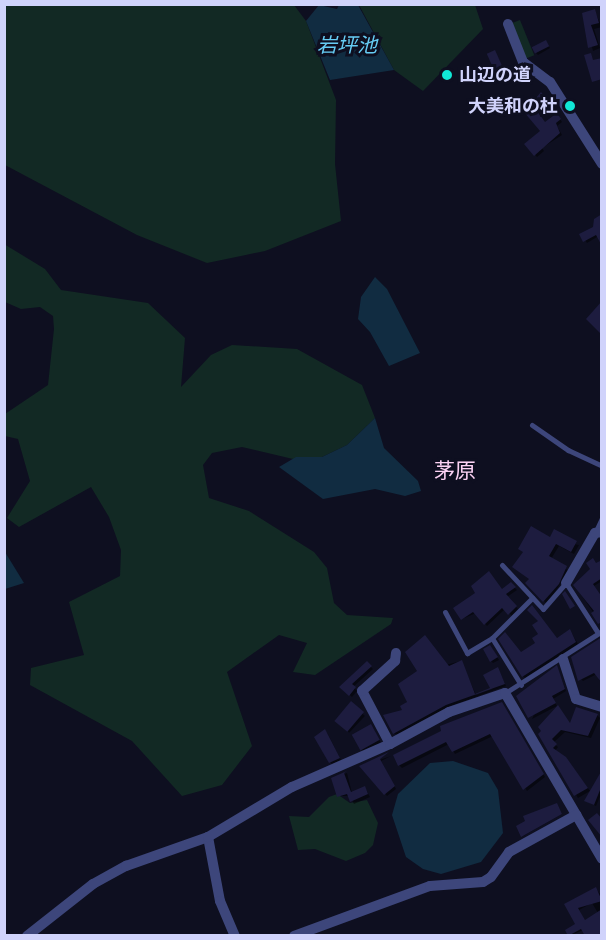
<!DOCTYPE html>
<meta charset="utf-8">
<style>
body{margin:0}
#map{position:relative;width:606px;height:940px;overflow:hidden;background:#0e0f20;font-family:"Space Grotesk","Noto Sans JP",sans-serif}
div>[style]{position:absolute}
.green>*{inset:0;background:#122924;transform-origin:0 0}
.water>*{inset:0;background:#112c41}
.shadow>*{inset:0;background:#0007;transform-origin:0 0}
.stream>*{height:2px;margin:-1px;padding:0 1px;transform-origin:1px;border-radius:1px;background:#112c41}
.building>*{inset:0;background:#1d1c3f;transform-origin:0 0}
.round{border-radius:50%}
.lane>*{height:5px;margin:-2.5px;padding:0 2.5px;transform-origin:2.5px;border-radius:2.5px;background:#3d467b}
.street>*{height:10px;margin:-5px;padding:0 5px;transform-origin:5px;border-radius:5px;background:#3d467b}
.dots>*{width:16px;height:16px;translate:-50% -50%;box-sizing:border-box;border:3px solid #0e0f20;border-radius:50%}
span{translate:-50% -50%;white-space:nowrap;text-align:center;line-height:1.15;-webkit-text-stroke:6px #0e0f20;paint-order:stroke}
.poi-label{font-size:18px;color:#d0d3fb;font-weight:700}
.left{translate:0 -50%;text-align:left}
.right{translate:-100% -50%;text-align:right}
.water-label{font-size:20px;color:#66ccf4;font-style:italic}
.quarter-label{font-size:21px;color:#fcd2f4}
.frame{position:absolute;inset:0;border:6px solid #d0d3fb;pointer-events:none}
</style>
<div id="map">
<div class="green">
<div style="clip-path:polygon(5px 5px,294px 5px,306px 21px,336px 100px,335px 164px,341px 221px,265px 251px,207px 263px,137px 235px,5px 165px)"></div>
<div style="clip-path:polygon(359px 5px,475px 5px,483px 29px,423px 91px,394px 70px)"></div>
<div style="left:520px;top:20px;width:38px;height:9px;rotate:68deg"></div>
<div style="clip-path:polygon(4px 244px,45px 269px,61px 290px,148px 303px,185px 338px,181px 387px,211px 355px,232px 345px,297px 349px,362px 385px,375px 418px,347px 445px,322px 457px,293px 459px,242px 447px,212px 453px,203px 465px,209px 498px,249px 511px,314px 552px,327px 568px,334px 603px,347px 615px,393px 618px,391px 624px,315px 675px,293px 672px,307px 643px,279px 635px,227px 672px,252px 746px,222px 785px,182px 796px,132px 741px,30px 685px,31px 668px,84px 655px,69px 602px,120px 576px,121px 550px,109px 517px,91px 487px,19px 527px,7px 518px,30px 481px,18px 439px,5px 436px,5px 414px,48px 385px,54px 329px,53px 316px,40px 307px,21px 309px,5px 302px)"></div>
<div style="clip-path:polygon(337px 794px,350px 803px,367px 800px,378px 823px,373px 845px,365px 853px,346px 861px,315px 849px,298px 850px,289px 816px,309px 817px,329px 797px)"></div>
</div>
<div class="water">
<div style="clip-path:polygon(319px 5px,337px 9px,339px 5px,358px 5px,394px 70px,330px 80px,306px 21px)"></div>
<div style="clip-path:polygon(375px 277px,387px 289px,420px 353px,389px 366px,370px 332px,358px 319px,361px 297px)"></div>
<div style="clip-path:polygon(375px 418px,384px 448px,418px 481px,421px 491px,405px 496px,375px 489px,323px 499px,279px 467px,296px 457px,322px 457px,347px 445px)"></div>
<div style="clip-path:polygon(5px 552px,24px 583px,5px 589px)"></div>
<div style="clip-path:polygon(453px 761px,488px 773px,498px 790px,503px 833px,481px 862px,441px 874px,423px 869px,406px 857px,392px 815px,398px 794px,430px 763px)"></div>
</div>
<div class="shadow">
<div style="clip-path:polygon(594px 10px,602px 27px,594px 29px,600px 48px,593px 51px,583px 14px)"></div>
<div style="clip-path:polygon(547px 44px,550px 48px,538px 55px,536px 53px)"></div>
<div style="clip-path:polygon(495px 52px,503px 68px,497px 71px,495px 68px)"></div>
<div style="clip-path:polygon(543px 96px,549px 104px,538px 114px,545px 123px,559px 117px,562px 122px,557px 126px,562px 135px,542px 148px,544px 151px,537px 157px,526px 144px,542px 131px,526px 112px)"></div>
<div style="clip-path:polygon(506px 103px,513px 110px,505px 117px,497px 106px)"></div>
<div style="clip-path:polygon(602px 234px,587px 243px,582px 235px)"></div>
<div style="clip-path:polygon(551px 540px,579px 545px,574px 554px,559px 546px,551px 559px,569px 571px,547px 604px,527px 583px)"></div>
<div style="clip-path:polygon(602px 562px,602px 581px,594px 586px,602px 598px,602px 625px,575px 586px)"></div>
<div style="clip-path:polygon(511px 584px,517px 590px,507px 597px,518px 609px,512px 616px,505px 609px,487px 626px,476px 613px,462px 619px)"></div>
<div style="clip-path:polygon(572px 634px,578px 644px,525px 678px,523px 676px,521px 653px,537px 643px)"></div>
<div style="clip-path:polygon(602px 638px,597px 674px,583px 681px,581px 679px)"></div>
<div style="clip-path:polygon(492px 649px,499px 660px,493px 663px,491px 661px)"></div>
<div style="clip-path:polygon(461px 661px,476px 695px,492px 689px,498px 669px,506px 686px,448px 707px,397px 735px,394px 733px,419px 672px)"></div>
<div style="clip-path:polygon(367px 663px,373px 669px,353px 687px,357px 691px,352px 697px,341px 687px)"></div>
<div style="clip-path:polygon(557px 667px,566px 691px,553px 699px,557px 706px,532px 719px)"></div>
<div style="left:351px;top:703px;width:19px;height:23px;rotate:43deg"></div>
<div style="clip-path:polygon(504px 707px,545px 777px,527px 791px,493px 736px,455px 754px,449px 744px,402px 768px,399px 765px)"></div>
<div style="clip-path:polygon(597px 715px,600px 718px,591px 738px,565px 732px,553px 743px,558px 747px,555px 751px,568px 761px,590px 791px,578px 798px,540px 735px)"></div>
<div style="clip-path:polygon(373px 728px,381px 743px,363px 751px,353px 734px)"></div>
<div style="clip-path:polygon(327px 733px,341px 760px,332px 764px,330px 762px)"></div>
<div style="clip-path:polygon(391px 756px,381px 761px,396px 789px,387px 796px,362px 766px)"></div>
<div style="clip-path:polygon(347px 773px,352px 793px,365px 788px,370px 797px,354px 804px,350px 796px,339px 796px,333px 779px)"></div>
<div style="clip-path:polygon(602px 773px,602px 792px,596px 806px,586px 801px)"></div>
<div style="clip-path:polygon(557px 805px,562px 814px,523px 836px)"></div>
<div style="clip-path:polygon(evenodd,596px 889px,602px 896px,602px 936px,583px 930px,570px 936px,567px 931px,577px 925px,566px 905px,596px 889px,592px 903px,598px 913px,585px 921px,579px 910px,592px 903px)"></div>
</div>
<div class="stream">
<div style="left:600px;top:4px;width:4px;rotate:56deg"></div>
</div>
<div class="building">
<div style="clip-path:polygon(595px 9px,599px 23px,591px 25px,598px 45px,588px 48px,582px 13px)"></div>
<div style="left:546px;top:40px;width:7px;height:16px;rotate:63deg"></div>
<div style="left:495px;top:50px;width:17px;height:9px;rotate:66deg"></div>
<div style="clip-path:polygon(591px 53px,593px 60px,602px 58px,602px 79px,592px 82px,584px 55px)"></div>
<div style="clip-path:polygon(541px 92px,548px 101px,537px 111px,545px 122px,557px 113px,561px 119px,556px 123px,560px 133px,534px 156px,524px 144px,540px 131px,524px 112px)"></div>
<div class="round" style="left:496px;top:100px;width:14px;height:14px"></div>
<div style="clip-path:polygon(602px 214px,602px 246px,596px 235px,583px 242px,579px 234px,593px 227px,594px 219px)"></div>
<div style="clip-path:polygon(602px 301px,602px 335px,586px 319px)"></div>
<div style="clip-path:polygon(531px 526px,550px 537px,554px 529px,577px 541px,571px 552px,556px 544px,549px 556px,567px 566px,559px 584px,543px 602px,525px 583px,529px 579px,512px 567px,523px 552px,518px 549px)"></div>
<div style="clip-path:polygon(593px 558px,596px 563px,602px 560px,602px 578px,593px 584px,602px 597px,602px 622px,598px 624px,591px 613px,594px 611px,573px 585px,590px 569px,586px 563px)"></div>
<div style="clip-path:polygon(489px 571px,502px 589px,511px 582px,516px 587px,506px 594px,517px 606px,508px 615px,502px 608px,484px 625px,473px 612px,461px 620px,453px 608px,475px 593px,471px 586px)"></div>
<div style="clip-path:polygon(565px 591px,575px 606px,570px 609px,562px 594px)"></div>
<div style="clip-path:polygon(532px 605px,557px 638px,570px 629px,576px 642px,522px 677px,498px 639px,505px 632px,521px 652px,535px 643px,532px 638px,538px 634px,532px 625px,538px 621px,527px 610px)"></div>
<div style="clip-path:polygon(425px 635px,449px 666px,462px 660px,475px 694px,490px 688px,483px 675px,498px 667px,505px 684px,446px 705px,393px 734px,383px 715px,402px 710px,400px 706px,407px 702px,398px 684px,417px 671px,405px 652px)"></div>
<div style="clip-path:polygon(602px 637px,602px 683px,594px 673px,578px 681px,571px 657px)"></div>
<div style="clip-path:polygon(490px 645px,498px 657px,490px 662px,483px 649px)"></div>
<div style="clip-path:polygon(367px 661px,372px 666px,352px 684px,356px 687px,349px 696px,339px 687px)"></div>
<div style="clip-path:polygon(557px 665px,565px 689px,552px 696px,556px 703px,528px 718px,516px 696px)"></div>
<div style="left:351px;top:701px;width:17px;height:26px;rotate:40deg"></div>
<div style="clip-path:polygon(502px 702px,544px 774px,523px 790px,490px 734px,452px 752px,446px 742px,398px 766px,393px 755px,441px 731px,440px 726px)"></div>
<div style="clip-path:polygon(558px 705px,570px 723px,576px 707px,598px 714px,588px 736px,561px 730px,552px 739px,557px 744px,553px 748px,566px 757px,588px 788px,574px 796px,538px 734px,541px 731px,538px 727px)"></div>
<div style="left:371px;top:724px;width:18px;height:22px;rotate:61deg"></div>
<div style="clip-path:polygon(325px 729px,340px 758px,329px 763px,314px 737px)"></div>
<div style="clip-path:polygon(389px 752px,380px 759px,395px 786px,384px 795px,359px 766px)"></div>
<div style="clip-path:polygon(602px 770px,602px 785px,594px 805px,584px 801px)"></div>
<div style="clip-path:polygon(347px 771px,344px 773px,351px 792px,365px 786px,368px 794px,350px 802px,347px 794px,337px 797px,331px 778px)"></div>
<div style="clip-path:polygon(557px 803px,562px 814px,521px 837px,516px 826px,525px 821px,523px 816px)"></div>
<div style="clip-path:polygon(597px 813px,602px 819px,602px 837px,588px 820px)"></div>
<div style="clip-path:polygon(596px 887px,602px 901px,578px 908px,585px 920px,602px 909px,602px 936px,585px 936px,581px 929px,568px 936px,565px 930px,575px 924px,564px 904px)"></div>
</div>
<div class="lane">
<div style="left:532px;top:425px;width:44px;rotate:34.8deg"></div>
<div style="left:568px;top:450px;width:38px;rotate:25deg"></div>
<div style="left:595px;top:533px;width:17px;rotate:-65deg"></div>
<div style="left:502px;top:565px;width:60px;rotate:47deg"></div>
<div style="left:543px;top:609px;width:35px;rotate:-49deg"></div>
<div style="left:566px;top:583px;width:59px;rotate:57.4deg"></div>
<div style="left:445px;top:612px;width:47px;rotate:61.8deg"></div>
<div style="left:467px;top:653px;width:29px;rotate:-31deg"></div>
<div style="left:492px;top:638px;width:57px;rotate:-45deg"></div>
<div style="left:492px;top:638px;width:55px;rotate:58.3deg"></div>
<div style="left:505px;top:693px;width:115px;rotate:-32.6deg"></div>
</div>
<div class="street">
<div style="left:508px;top:24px;width:41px;rotate:68.5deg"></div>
<div style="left:523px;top:62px;width:34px;rotate:37deg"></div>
<div style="left:550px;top:82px;width:97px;rotate:57.6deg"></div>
<div style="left:566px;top:583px;width:58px;rotate:-59.9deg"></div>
<div style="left:595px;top:533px;width:7px;rotate:-8deg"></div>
<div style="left:563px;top:659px;width:42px;rotate:72deg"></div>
<div style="left:576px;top:699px;width:27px;rotate:17deg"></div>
<div style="left:390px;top:744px;width:60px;rotate:-117.8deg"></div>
<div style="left:362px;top:691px;width:45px;rotate:-42.3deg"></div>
<div style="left:395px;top:661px;width:8px;rotate:-83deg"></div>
<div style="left:208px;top:837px;width:65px;rotate:79.4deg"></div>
<div style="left:220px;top:901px;width:38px;rotate:67deg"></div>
<div style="left:27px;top:936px;width:84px;rotate:-38.2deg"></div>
<div style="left:93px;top:884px;width:38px;rotate:-29deg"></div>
<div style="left:126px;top:866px;width:87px;rotate:-19.5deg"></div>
<div style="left:208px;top:837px;width:98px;rotate:-30.8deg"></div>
<div style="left:292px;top:787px;width:107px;rotate:-23.7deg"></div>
<div style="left:390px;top:744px;width:67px;rotate:-28.5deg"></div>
<div style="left:449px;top:712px;width:59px;rotate:-18.7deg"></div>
<div style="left:505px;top:693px;width:192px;rotate:59.7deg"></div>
<div style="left:294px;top:936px;width:145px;rotate:-20.2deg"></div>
<div style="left:430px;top:886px;width:53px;rotate:-4.3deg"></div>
<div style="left:483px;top:882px;width:9px;rotate:-32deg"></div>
<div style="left:491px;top:877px;width:31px;rotate:-54deg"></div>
<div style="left:509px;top:852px;width:77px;rotate:-28.9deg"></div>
</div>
<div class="dots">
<div style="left:447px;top:75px;background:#11e7d6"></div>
<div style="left:570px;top:106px;background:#11e7d6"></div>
</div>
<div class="poi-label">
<span class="left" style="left:459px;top:75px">山辺の道</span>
<span class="right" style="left:558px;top:106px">大美和の杜</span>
</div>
<div class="water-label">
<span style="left:347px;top:45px">岩坪池</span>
</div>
<div class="quarter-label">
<span style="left:455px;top:471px">茅原</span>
</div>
<div class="frame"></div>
</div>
